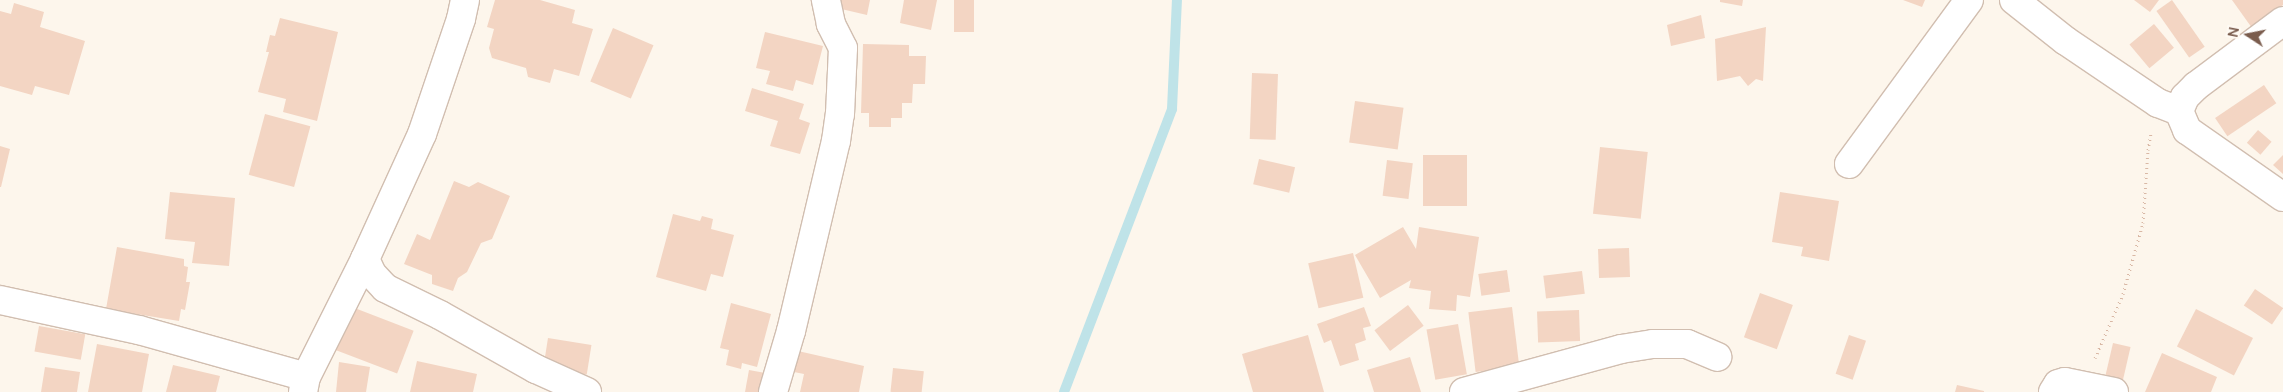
<!DOCTYPE html>
<style>
body{margin:0}
#map{position:relative;width:2283px;height:392px;overflow:hidden;background:#fdf6ec;font-family:Manrope,sans-serif}
div>[style]{position:absolute}
.stream>*{height:10px;margin:-5px;padding:0 5px;transform-origin:5px;border-radius:5px;background:#bfe3e8}
.building>*{inset:0;background:#f3d5c3;transform-origin:0 0}
.path>*{height:3px;margin-top:-1.5px;transform-origin:0;background:repeating-linear-gradient(90deg,#d9b8a5 0 1px,transparent 0 5px)}
.roads{filter:drop-shadow(1px 0 #d1beb0) drop-shadow(-1px 0 #d1beb0) drop-shadow(0 1px #d1beb0) drop-shadow(0 -1px #d1beb0)}
.minor>*{height:28px;margin:-14px;padding:0 14px;transform-origin:14px;border-radius:14px;background:#fff}
span{translate:-50% -50%;white-space:nowrap;text-align:center;line-height:1.15;-webkit-text-stroke:4px #fffaf3;paint-order:stroke}
.north{position:absolute;left:2223px;top:10px;width:50px;height:50px;-webkit-text-stroke:4px #fffaf3;paint-order:stroke;rotate:281deg;font-size:14px;font-weight:700;line-height:20px;text-align:center;color:#7a5c4d}
.north::after{content:'';display:block;margin:auto;width:18px;height:22px;background:#7a5c4d;clip-path:polygon(50% 0,100% 100%,50% 72%,0 100%)}
</style>
<div id="map">
<div class="stream">
<div style="left:1064px;top:392px;width:303px;rotate:-69.1deg"></div>
<div style="left:1172px;top:109px;width:109px;rotate:-87.4deg"></div>
</div>
<div class="building">
<div style="clip-path:polygon(495px 0,540px 0,575px 10px,572px 23px,593px 29px,579px 76px,554px 69px,550px 83px,528px 77px,526px 68px,492px 58px,489px 48px,494px 29px,487px 27px)"></div>
<div style="clip-path:polygon(839px 0,870px 0,867px 15px,837px 8px)"></div>
<div style="clip-path:polygon(904px 0,937px 0,931px 30px,900px 23px)"></div>
<div style="left:954px;top:0;width:20px;height:32px"></div>
<div style="clip-path:polygon(1720px 0,1743px 0,1742px 6px,1720px 2px)"></div>
<div style="clip-path:polygon(1903px 0,1925px 0,1922px 7px)"></div>
<div style="clip-path:polygon(2134px 0,2159px 0,2150px 12px)"></div>
<div style="left:2172px;top:0;width:57px;height:19px;rotate:55deg"></div>
<div style="clip-path:polygon(2232px 0,2283px 0,2283px 5px,2252px 28px)"></div>
<div style="clip-path:polygon(14px 3px,44px 12px,40px 27px,85px 41px,69px 95px,35px 86px,32px 95px,0 86px,0 11px,11px 14px)"></div>
<div style="clip-path:polygon(1701px 15px,1705px 38px,1671px 46px,1667px 25px)"></div>
<div style="clip-path:polygon(280px 18px,338px 32px,317px 121px,283px 112px,286px 99px,258px 92px,269px 52px,266px 52px,270px 35px,275px 36px)"></div>
<div style="left:2154px;top:24px;width:31px;height:32px;rotate:50deg"></div>
<div style="clip-path:polygon(1766px 27px,1763px 81px,1756px 79px,1748px 86px,1740px 76px,1717px 81px,1715px 39px)"></div>
<div style="left:613px;top:28px;width:44px;height:58px;rotate:23deg"></div>
<div style="clip-path:polygon(765px 32px,823px 46px,813px 85px,796px 80px,793px 91px,766px 84px,770px 71px,756px 68px)"></div>
<div style="clip-path:polygon(863px 44px,909px 45px,909px 56px,926px 56px,925px 84px,913px 84px,912px 103px,902px 103px,902px 118px,891px 118px,891px 127px,869px 127px,869px 113px,861px 113px)"></div>
<div style="left:1252px;top:73px;width:26px;height:66px;rotate:2deg"></div>
<div style="left:2264px;top:85px;width:22px;height:59px;rotate:56deg"></div>
<div style="clip-path:polygon(752px 88px,804px 104px,799px 119px,810px 123px,800px 154px,770px 146px,778px 121px,745px 111px)"></div>
<div style="left:1355px;top:101px;width:49px;height:42px;rotate:8deg"></div>
<div style="left:265px;top:114px;width:47px;height:63px;rotate:15deg"></div>
<div style="left:2258px;top:130px;width:18px;height:17px;rotate:41deg"></div>
<div style="clip-path:polygon(0 146px,10px 149px,1px 187px,0 187px)"></div>
<div style="left:1600px;top:147px;width:48px;height:67px;rotate:6deg"></div>
<div style="left:1467px;top:155px;width:51px;height:44px;rotate:90deg"></div>
<div style="clip-path:polygon(2283px 155px,2283px 174px,2273px 165px)"></div>
<div style="left:1259px;top:159px;width:37px;height:26px;rotate:13deg"></div>
<div style="left:1387px;top:160px;width:26px;height:36px;rotate:7deg"></div>
<div style="clip-path:polygon(454px 181px,469px 187px,478px 182px,510px 196px,492px 239px,481px 243px,467px 272px,458px 278px,453px 291px,432px 284px,432px 275px,404px 264px,417px 234px,430px 240px)"></div>
<div style="clip-path:polygon(170px 192px,235px 198px,229px 266px,192px 263px,195px 242px,165px 239px)"></div>
<div style="clip-path:polygon(1780px 192px,1839px 201px,1829px 261px,1801px 256px,1803px 247px,1772px 242px)"></div>
<div style="clip-path:polygon(673px 214px,700px 221px,702px 216px,713px 219px,711px 229px,734px 235px,723px 277px,711px 274px,706px 291px,656px 277px)"></div>
<div style="clip-path:polygon(1403px 227px,1416px 249px,1419px 227px,1479px 237px,1470px 297px,1457px 295px,1456px 311px,1429px 309px,1431px 291px,1409px 288px,1411px 280px,1380px 298px,1355px 255px)"></div>
<div style="clip-path:polygon(117px 247px,184px 259px,184px 266px,188px 267px,186px 282px,190px 282px,185px 310px,181px 309px,179px 321px,106px 309px)"></div>
<div style="left:1629px;top:248px;width:29px;height:31px;rotate:88deg"></div>
<div style="left:1353px;top:253px;width:46px;height:46px;rotate:77deg"></div>
<div style="left:1507px;top:270px;width:22px;height:29px;rotate:82deg"></div>
<div style="left:1582px;top:271px;width:23px;height:39px;rotate:83deg"></div>
<div style="left:2255px;top:289px;width:34px;height:20px;rotate:34deg"></div>
<div style="left:1760px;top:293px;width:35px;height:47px;rotate:20deg"></div>
<div style="clip-path:polygon(731px 303px,771px 314px,757px 367px,742px 363px,741px 369px,726px 365px,729px 350px,720px 348px)"></div>
<div style="left:1408px;top:305px;width:26px;height:42px;rotate:53deg"></div>
<div style="left:352px;top:307px;width:66px;height:46px;rotate:21deg"></div>
<div style="clip-path:polygon(1364px 307px,1371px 326px,1363px 328px,1366px 340px,1355px 344px,1359px 360px,1340px 366px,1331px 340px,1324px 343px,1317px 324px)"></div>
<div style="left:1512px;top:307px;width:60px;height:44px;rotate:83deg"></div>
<div style="left:2196px;top:309px;width:64px;height:42px;rotate:27deg"></div>
<div style="left:1579px;top:310px;width:31px;height:42px;rotate:88deg"></div>
<div style="left:1458px;top:324px;width:51px;height:32px;rotate:80deg"></div>
<div style="left:39px;top:326px;width:47px;height:26px;rotate:10deg"></div>
<div style="clip-path:polygon(1308px 335px,1324px 392px,1253px 392px,1242px 354px)"></div>
<div style="left:1849px;top:335px;width:18px;height:41px;rotate:19deg"></div>
<div style="left:548px;top:338px;width:44px;height:30px;rotate:9deg"></div>
<div style="left:2113px;top:343px;width:18px;height:36px;rotate:13deg"></div>
<div style="clip-path:polygon(97px 344px,149px 354px,142px 392px,88px 392px)"></div>
<div style="clip-path:polygon(798px 351px,864px 366px,859px 392px,800px 392px,804px 374px,794px 372px)"></div>
<div style="clip-path:polygon(2162px 353px,2217px 377px,2211px 392px,2145px 392px)"></div>
<div style="clip-path:polygon(1410px 357px,1421px 392px,1374px 392px,1367px 370px)"></div>
<div style="clip-path:polygon(417px 361px,477px 374px,473px 392px,410px 392px)"></div>
<div style="clip-path:polygon(339px 362px,370px 367px,366px 392px,336px 392px)"></div>
<div style="clip-path:polygon(173px 365px,220px 376px,216px 392px,166px 392px)"></div>
<div style="clip-path:polygon(45px 367px,80px 372px,77px 392px,41px 392px)"></div>
<div style="left:893px;top:368px;width:31px;height:24px;rotate:6deg"></div>
<div style="clip-path:polygon(749px 370px,766px 373px,763px 392px,745px 392px)"></div>
<div style="clip-path:polygon(1957px 385px,1984px 391px,1984px 392px,1955px 392px)"></div>
</div>
<div class="path">
<div style="left:2095px;top:358px;width:70px;rotate:-66.4deg"></div>
<div style="left:2123px;top:294px;width:74px;rotate:-74.3deg"></div>
<div style="left:2143px;top:223px;width:73px;rotate:-86.1deg"></div>
<div style="left:2148px;top:150px;width:17px;rotate:-80deg"></div>
</div>
<div class="roads">
<div class="minor">
<div style="left:465px;top:0;width:19px;rotate:102deg"></div>
<div style="left:461px;top:19px;width:121px;rotate:108.7deg"></div>
<div style="left:422px;top:134px;width:137px;rotate:114.5deg"></div>
<div style="left:365px;top:259px;width:17px;rotate:65deg"></div>
<div style="left:372px;top:274px;width:19px;rotate:47deg"></div>
<div style="left:385px;top:288px;width:61px;rotate:26.1deg"></div>
<div style="left:440px;top:315px;width:110px;rotate:29.4deg"></div>
<div style="left:536px;top:369px;width:56px;rotate:24.3deg"></div>
<div style="left:2014px;top:0;width:66px;rotate:38.3deg"></div>
<div style="left:2066px;top:41px;width:111px;rotate:34deg"></div>
<div style="left:2158px;top:103px;width:22px;rotate:21deg"></div>
<div style="left:2283px;top:21px;width:109px;rotate:143.2deg"></div>
<div style="left:2196px;top:86px;width:16px;rotate:135deg"></div>
<div style="left:2185px;top:97px;width:15px;rotate:113deg"></div>
<div style="left:2179px;top:111px;width:21px;rotate:67deg"></div>
<div style="left:2187px;top:130px;width:117px;rotate:34.9deg"></div>
<div style="left:1849px;top:164px;width:203px;rotate:-53.8deg"></div>
<div style="left:0;top:300px;width:142px;rotate:12.2deg"></div>
<div style="left:139px;top:330px;width:173px;rotate:15.7deg"></div>
<div style="left:303px;top:392px;width:15px;rotate:-79deg"></div>
<div style="left:306px;top:377px;width:132px;rotate:-63.4deg"></div>
<div style="left:773px;top:392px;width:64px;rotate:-73.6deg"></div>
<div style="left:791px;top:331px;width:195px;rotate:-76.7deg"></div>
<div style="left:836px;top:141px;width:27px;rotate:-82deg"></div>
<div style="left:840px;top:114px;width:66px;rotate:-87.4deg"></div>
<div style="left:843px;top:48px;width:27px;rotate:-117deg"></div>
<div style="left:831px;top:24px;width:25px;rotate:-102deg"></div>
<div style="left:1464px;top:392px;width:163px;rotate:-15.3deg"></div>
<div style="left:1621px;top:349px;width:32px;rotate:-9deg"></div>
<div style="left:1653px;top:344px;width:34px"></div>
<div style="left:1687px;top:344px;width:33px;rotate:23deg"></div>
<div style="left:2053px;top:392px;width:9px;rotate:-58deg"></div>
<div style="left:2058px;top:384px;width:7px;rotate:-16deg"></div>
<div style="left:2065px;top:382px;width:50px;rotate:11.5deg"></div>
</div>
</div>
<div class="north">N</div>
</div>
